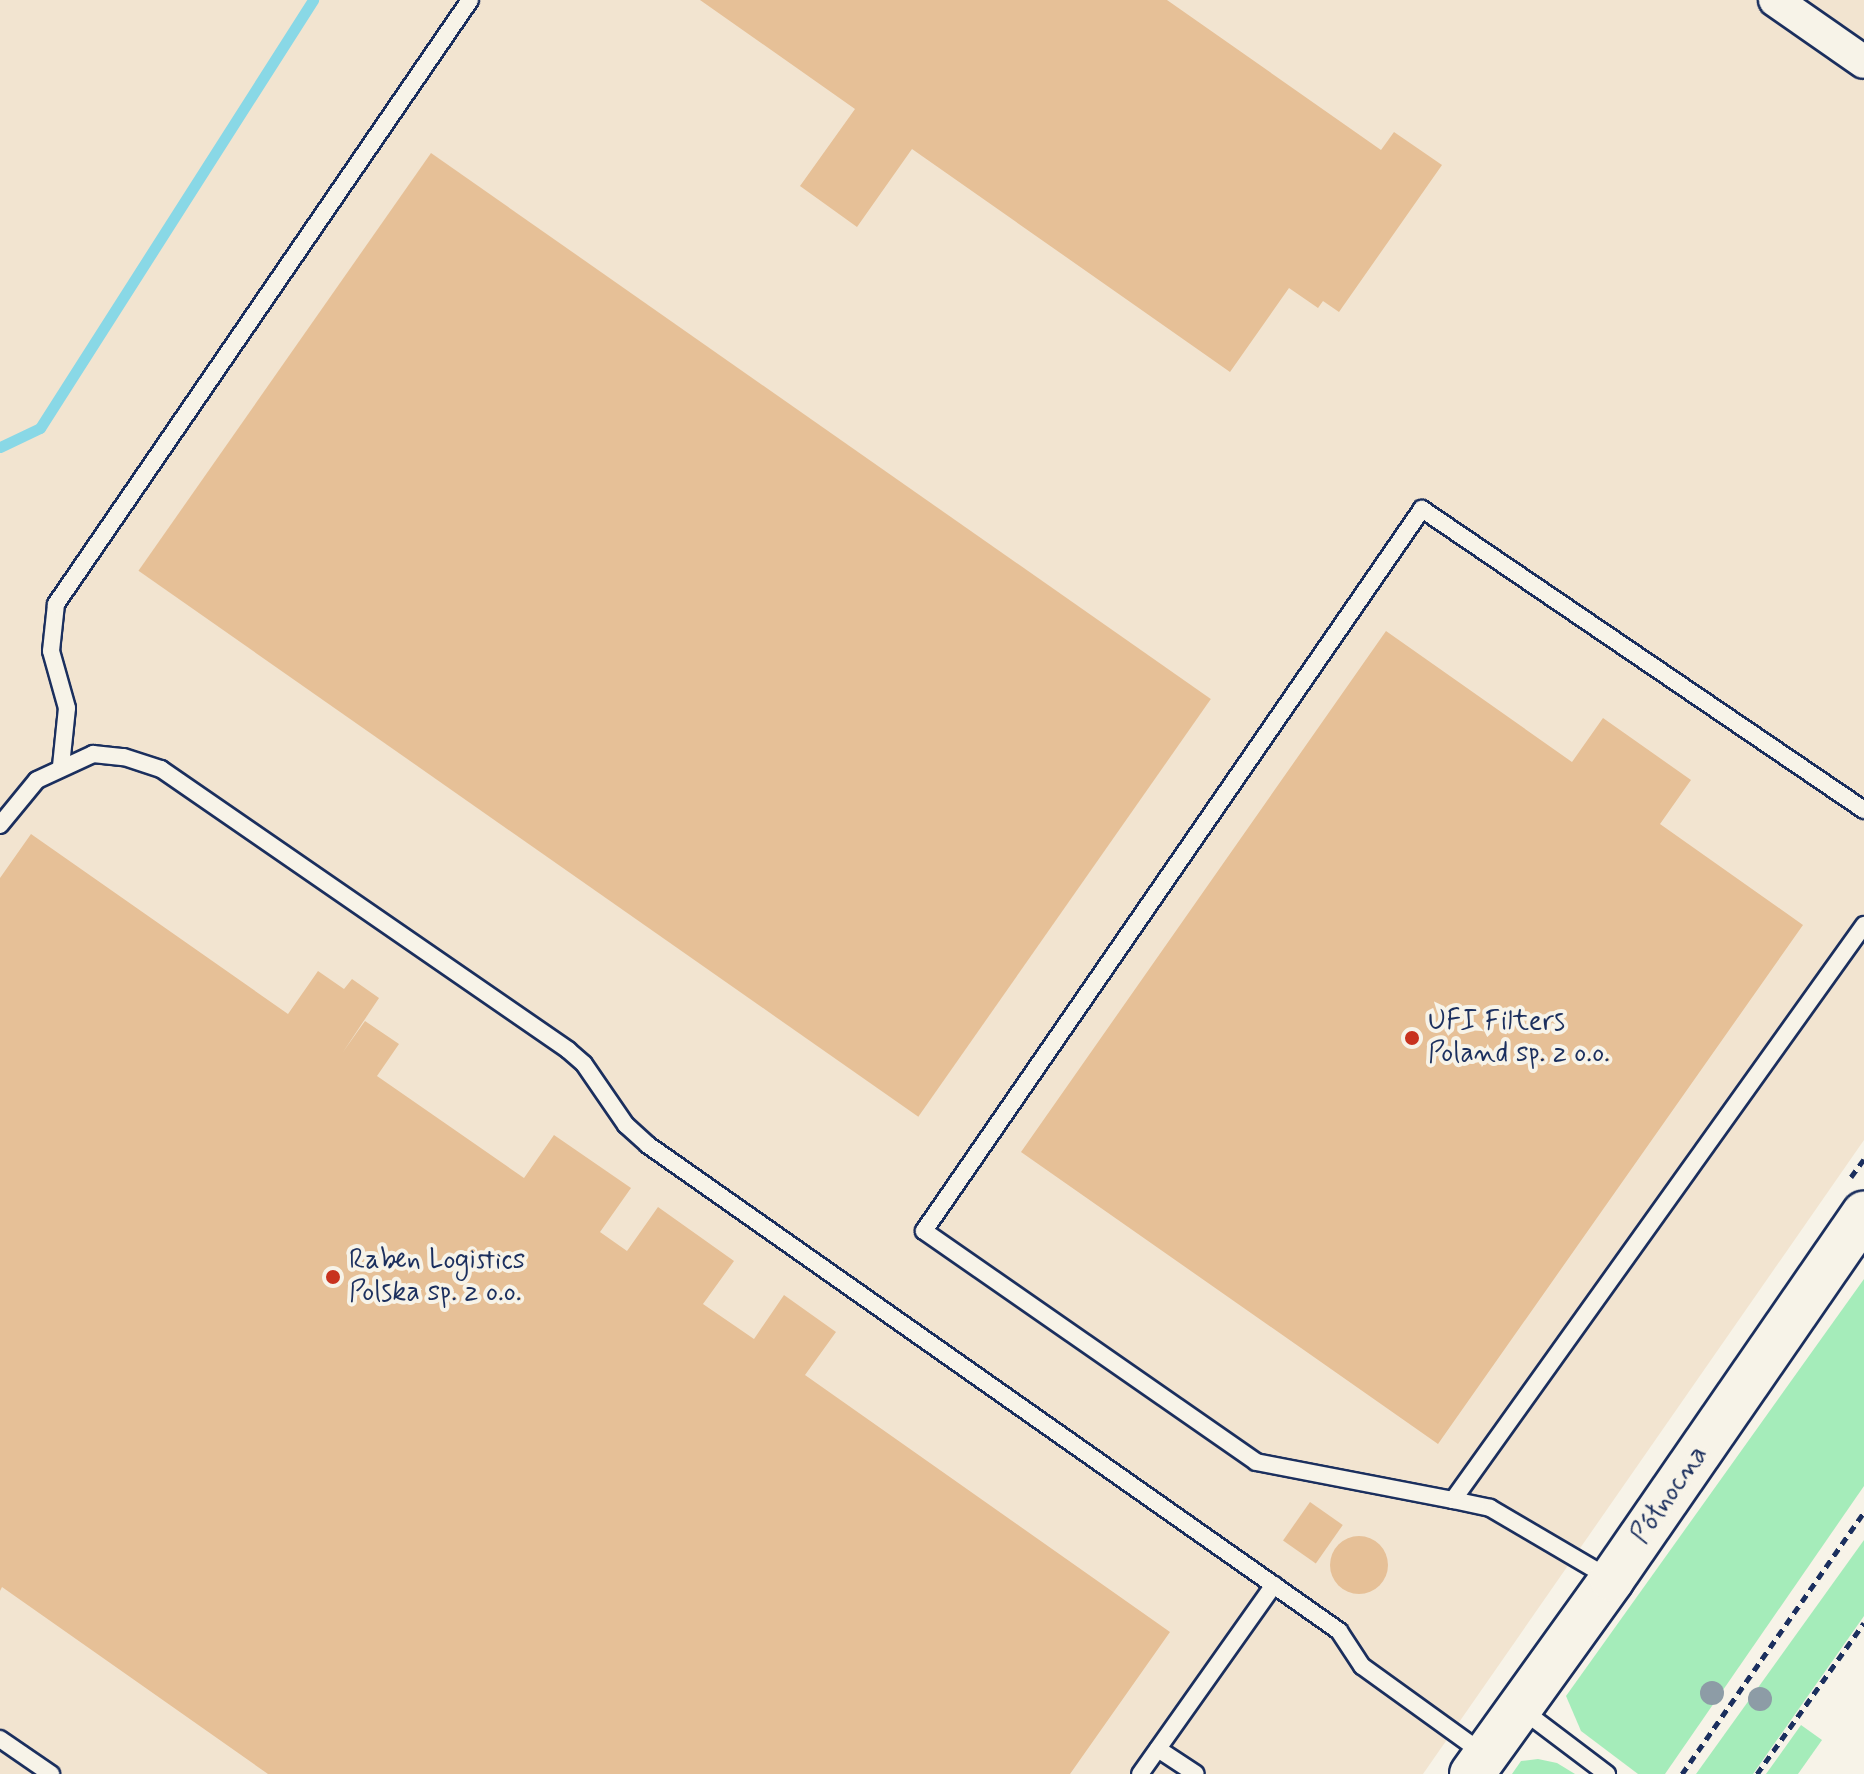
<!DOCTYPE html>
<meta charset="utf-8">
<style>
body{margin:0}
#map{position:relative;width:1864px;height:1774px;overflow:hidden;background:#f7f3e8;font-family:Mynerve,sans-serif}
div>[style]{position:absolute}
.built>*{inset:0;background:#f2e4d0}
.green>*{inset:0;background:#a5ecba}
.stream>*{height:11px;margin:-5.5px;padding:0 5.5px;transform-origin:5.5px;border-radius:5.5px;background:#89d8e6}
.building>*{inset:0;background:#e6c097;transform-origin:0 0}
.round{border-radius:50%}
.path>*{height:5px;margin-top:-2.5px;transform-origin:0;background:repeating-linear-gradient(90deg,#1b2f5e 0 8px,transparent 0 14px)}
.roads{filter:drop-shadow(2px 0 #1b2f5e) drop-shadow(-2px 0 #1b2f5e) drop-shadow(0 2px #1b2f5e) drop-shadow(0 -2px #1b2f5e)}
.lane>*{height:16px;margin:-8px;padding:0 8px;transform-origin:8px;border-radius:8px;background:#f7f3e8}
.street>*{height:32px;margin:-16px;padding:0 16px;transform-origin:16px;border-radius:16px;background:#f7f3e8}
.secondary>*{height:44px;margin:-22px;padding:0 22px;transform-origin:22px;border-radius:22px;background:#f7f3e8}
.trees>*{width:24px;height:24px;margin:-12px;border-radius:50%;background:#8d9ca6}
.dots>*{width:22px;height:22px;translate:-50% -50%;box-sizing:border-box;border:4px solid #f7f3e8;border-radius:50%}
span{translate:-50% -50%;white-space:nowrap;text-align:center;line-height:1.15;-webkit-text-stroke:8px #f7f3e8;paint-order:stroke}
.poi-label{font-size:28px;color:#1b2f5e}
.left{translate:0 -50%;text-align:left}
.street-label{font-size:28px;color:#1b2f5e}
</style>
<div id="map">
<div class="built">
<div style="clip-path:polygon(0 0,1864px 0,1864px 1140px,1423px 1774px,0 1774px)"></div>
</div>
<div class="green">
<div style="clip-path:polygon(1864px 1279px,1864px 1486px,1665px 1774px,1638px 1774px,1581px 1731px,1566px 1696px)"></div>
<div style="clip-path:polygon(1864px 1540px,1864px 1616px,1753px 1774px,1696px 1774px)"></div>
<div style="clip-path:polygon(1801px 1725px,1822px 1740px,1798px 1774px,1766px 1774px)"></div>
<div style="clip-path:polygon(1538px 1759px,1557px 1763px,1575px 1774px,1512px 1774px,1521px 1761px)"></div>
</div>
<div class="stream">
<div style="left:0;top:447px;width:44px;rotate:-25.4deg"></div>
<div style="left:40px;top:428px;width:508px;rotate:-57.47deg"></div>
</div>
<div class="building">
<div style="clip-path:polygon(700px 0,1167px 0,1381px 150px,1394px 132px,1442px 165px,1339px 312px,1323px 301px,1318px 308px,1289px 288px,1230px 372px,912px 149px,857px 227px,800px 186px,855px 109px)"></div>
<div style="left:431px;top:153px;width:952px;height:510px;rotate:35deg"></div>
<div style="clip-path:polygon(1386px 631px,1572px 762px,1603px 718px,1691px 780px,1660px 824px,1803px 925px,1438px 1444px,1021px 1152px)"></div>
<div style="clip-path:polygon(31px 834px,288px 1014px,318px 971px,344px 989px,352px 979px,379px 998px,343px 1052px,365px 1021px,399px 1044px,377px 1076px,524px 1178px,554px 1135px,631px 1188px,600px 1232px,627px 1251px,658px 1207px,734px 1261px,703px 1304px,754px 1339px,784px 1295px,836px 1332px,805px 1375px,1170px 1632px,1070px 1774px,268px 1774px,2px 1587px,0 1591px,0 878px)"></div>
<div style="left:1310px;top:1502px;width:40px;height:47px;rotate:35deg"></div>
<div class="round" style="left:1330px;top:1536px;width:58px;height:58px"></div>
</div>
<div class="path">
<div style="left:1851px;top:1177px;width:22px;rotate:-54deg"></div>
<div style="left:1682px;top:1774px;width:319px;rotate:-55.2deg"></div>
<div style="left:1757px;top:1774px;width:185px;rotate:-54.7deg"></div>
</div>
<div class="roads">
<div class="lane">
<div style="left:61px;top:766px;width:58px;rotate:-84.1deg"></div>
<div style="left:67px;top:708px;width:59px;rotate:-105.7deg"></div>
<div style="left:51px;top:651px;width:47px;rotate:-83.9deg"></div>
<div style="left:56px;top:604px;width:732px;rotate:-55.57deg"></div>
<div style="left:1864px;top:810px;width:535px;rotate:-145.75deg"></div>
<div style="left:1422px;top:509px;width:877px;rotate:124.6deg"></div>
<div style="left:924px;top:1231px;width:404px;rotate:34.8deg"></div>
<div style="left:1256px;top:1462px;width:201px;rotate:10.9deg"></div>
<div style="left:1453px;top:1500px;width:707px;rotate:-54.44deg"></div>
<div style="left:0;top:825px;width:58px;rotate:-50.6deg"></div>
<div style="left:37px;top:780px;width:62px;rotate:-24.9deg"></div>
<div style="left:93px;top:754px;width:31px;rotate:6deg"></div>
<div style="left:124px;top:757px;width:39px;rotate:18deg"></div>
<div style="left:161px;top:769px;width:495px;rotate:34.6deg"></div>
<div style="left:568px;top:1050px;width:21px;rotate:41deg"></div>
<div style="left:584px;top:1064px;width:74px;rotate:55.5deg"></div>
<div style="left:626px;top:1125px;width:30px;rotate:42deg"></div>
<div style="left:648px;top:1145px;width:845px;rotate:35.12deg"></div>
<div style="left:1339px;top:1631px;width:42px;rotate:56.7deg"></div>
<div style="left:1362px;top:1666px;width:150px;rotate:35.8deg"></div>
<div style="left:1453px;top:1500px;width:38px;rotate:12deg"></div>
<div style="left:1490px;top:1508px;width:140px;rotate:30.4deg"></div>
<div style="left:1521px;top:1709px;width:108px;rotate:37.1deg"></div>
<div style="left:0;top:1739px;width:62px;rotate:34.5deg"></div>
<div style="left:1158px;top:1749px;width:45px;rotate:33.3deg"></div>
<div style="left:1140px;top:1774px;width:232px;rotate:-54.7deg"></div>
</div>
<div class="street">
<div style="left:1775px;top:0;width:108px;rotate:34.9deg"></div>
</div>
<div class="secondary">
<div style="left:1472px;top:1774px;width:240px;rotate:-54.3deg"></div>
<div style="left:1612px;top:1579px;width:444px;rotate:-55.4deg"></div>
</div>
</div>
<div class="trees">
<div style="left:1712px;top:1693px"></div>
<div style="left:1760px;top:1699px"></div>
</div>
<div class="dots">
<div style="left:1412px;top:1038px;background:#c8321e"></div>
<div style="left:333px;top:1277px;background:#c8321e"></div>
</div>
<div class="poi-label">
<span class="left" style="left:1428px;top:1038px">UFI Filters<br>Poland sp. z o.o.</span>
<span class="left" style="left:349px;top:1277px">Raben Logistics<br>Polska sp. z o.o.</span>
</div>
<div class="street-label">
<span style="left:1670px;top:1495px;rotate:-55deg">Północna</span>
</div>
</div>
